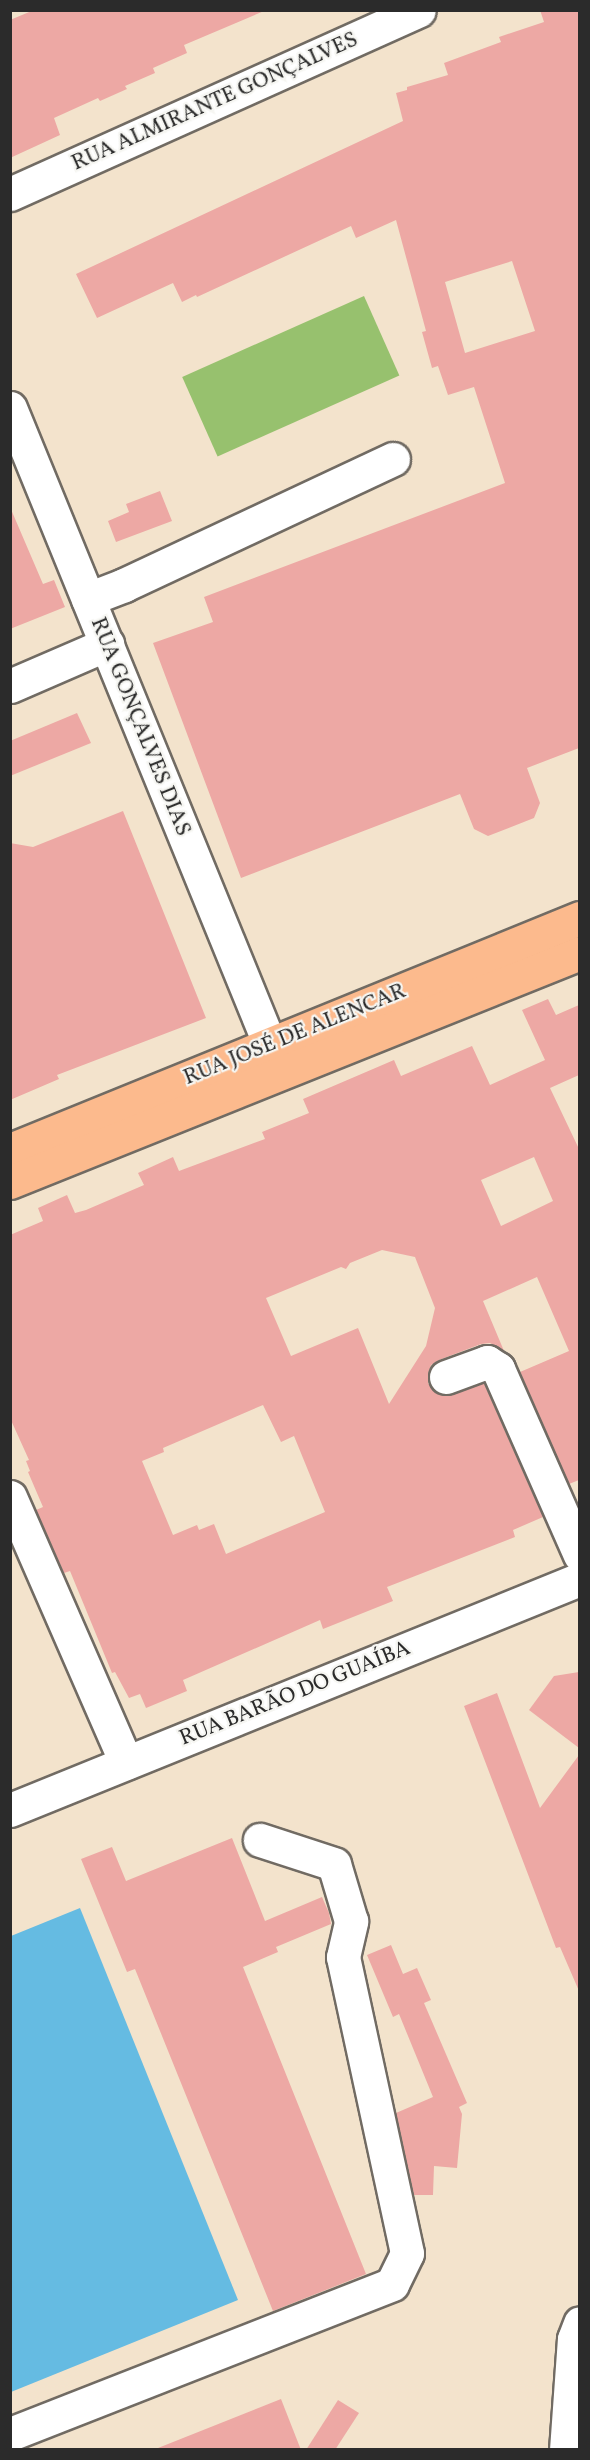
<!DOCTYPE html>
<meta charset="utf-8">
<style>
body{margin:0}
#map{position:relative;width:590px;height:2460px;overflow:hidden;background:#f3e3cc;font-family:Vollkorn,serif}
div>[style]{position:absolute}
.green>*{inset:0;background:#97c16e;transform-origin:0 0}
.water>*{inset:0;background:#65bbe2}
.building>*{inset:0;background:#eda8a4}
.roads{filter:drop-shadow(2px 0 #716b63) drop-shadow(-2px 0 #716b63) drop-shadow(0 2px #716b63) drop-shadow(0 -2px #716b63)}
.minor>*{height:33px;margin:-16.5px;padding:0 16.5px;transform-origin:16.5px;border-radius:16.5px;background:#fff}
.major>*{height:33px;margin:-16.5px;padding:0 16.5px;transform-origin:16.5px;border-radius:16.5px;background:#fcba8d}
span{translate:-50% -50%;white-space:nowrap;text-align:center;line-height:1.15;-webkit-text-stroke:4.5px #f6f6f2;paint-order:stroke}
.street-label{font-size:22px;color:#2b2b2b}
.frame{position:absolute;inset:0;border:12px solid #2b2b2b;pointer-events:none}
</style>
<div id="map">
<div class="green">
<div style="left:364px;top:296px;width:87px;height:199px;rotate:66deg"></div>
</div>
<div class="water">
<div style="clip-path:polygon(80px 1908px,238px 2300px,11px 2392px,11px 1936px)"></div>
</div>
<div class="building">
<div style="clip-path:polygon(34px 10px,264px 10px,264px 11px,184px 45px,187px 53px,153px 68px,155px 73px,125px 86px,127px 89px,100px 101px,98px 98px,54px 118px,60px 135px,10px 158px,10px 20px)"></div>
<div style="clip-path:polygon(evenodd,540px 10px,579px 10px,579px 748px,527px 768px,540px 803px,534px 818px,488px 836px,474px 829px,460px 794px,241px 878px,153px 643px,213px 622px,204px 597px,505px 483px,474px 387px,448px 395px,438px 366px,432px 368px,422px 332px,426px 331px,396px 220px,356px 238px,351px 226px,197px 297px,196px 295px,182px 302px,173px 283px,97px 318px,76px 274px,403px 121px,396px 93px,407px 90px,407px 87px,448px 75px,444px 63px,501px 42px,499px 37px,544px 22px,540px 10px,512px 261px,535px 331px,465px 353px,445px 282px,512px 261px)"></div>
<div style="clip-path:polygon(160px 491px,172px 521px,116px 542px,108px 521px,129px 512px,126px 504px)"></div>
<div style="clip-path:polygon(10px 507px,43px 584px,54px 580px,65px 607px,10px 629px)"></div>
<div style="clip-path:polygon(77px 713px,91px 743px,10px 776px,10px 741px)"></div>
<div style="clip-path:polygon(123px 811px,206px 1018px,57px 1075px,59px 1079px,10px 1100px,10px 843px,33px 847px)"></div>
<div style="clip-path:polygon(evenodd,548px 999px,556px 1015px,579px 1005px,579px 1075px,550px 1088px,579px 1149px,579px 1480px,569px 1484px,520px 1372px,569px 1351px,537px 1277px,483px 1301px,504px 1351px,490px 1343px,481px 1344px,439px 1360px,431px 1365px,428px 1374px,428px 1383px,434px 1391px,443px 1395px,484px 1383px,543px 1517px,513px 1530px,515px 1537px,387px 1587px,393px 1601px,323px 1629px,320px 1620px,183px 1680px,187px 1691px,146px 1708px,140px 1694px,129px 1698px,115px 1672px,112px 1673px,70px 1571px,64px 1573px,36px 1510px,43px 1507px,28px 1472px,30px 1471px,26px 1461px,29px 1460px,10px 1418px,10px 1235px,43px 1221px,38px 1208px,67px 1195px,75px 1213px,86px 1210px,144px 1185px,138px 1173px,173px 1157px,179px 1171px,265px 1139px,262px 1132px,309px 1113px,303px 1099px,394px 1060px,401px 1076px,472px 1046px,490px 1085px,545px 1060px,522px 1010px,548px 999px,534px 1157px,553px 1201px,501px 1226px,481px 1180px,534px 1157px,548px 999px,382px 1250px,415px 1257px,435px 1308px,426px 1346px,389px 1404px,358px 1328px,291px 1356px,266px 1298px,341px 1267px,346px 1269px,350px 1263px,382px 1250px,548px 999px,263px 1405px,281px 1442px,294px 1436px,325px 1512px,226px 1554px,214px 1524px,199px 1530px,197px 1525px,173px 1535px,142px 1461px,164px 1452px,163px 1448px,263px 1405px)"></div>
<div style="clip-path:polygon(579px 1672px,579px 1748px,529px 1710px,554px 1676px)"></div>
<div style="clip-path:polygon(497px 1693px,540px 1808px,579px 1755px,579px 1991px,560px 1947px,556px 1948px,464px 1706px)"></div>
<div style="clip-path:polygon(232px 1838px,265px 1921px,322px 1897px,329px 1913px,331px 1924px,276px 1947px,278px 1952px,243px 1967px,366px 2274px,273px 2311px,135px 1969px,127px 1972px,81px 1859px,112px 1847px,126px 1881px)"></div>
<div style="clip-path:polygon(391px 1945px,403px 1974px,417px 1968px,431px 2000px,424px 2003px,467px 2103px,459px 2107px,462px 2114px,457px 2168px,434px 2166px,433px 2195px,414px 2195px,396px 2113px,433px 2097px,399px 2014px,393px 2017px,367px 1955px)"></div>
<div style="clip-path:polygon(281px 2399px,301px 2450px,158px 2450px,158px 2448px)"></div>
<div style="clip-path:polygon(338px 2400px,359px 2413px,335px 2450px,306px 2450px)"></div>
</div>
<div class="roads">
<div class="minor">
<div style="left:10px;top:194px;width:448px;rotate:-24.2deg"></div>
<div style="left:10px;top:408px;width:688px;rotate:67.8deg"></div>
<div style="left:88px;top:599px;width:39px;rotate:-21deg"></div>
<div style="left:124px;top:585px;width:297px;rotate:-25.1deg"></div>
<div style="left:10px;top:686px;width:106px;rotate:-23.4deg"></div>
<div style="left:446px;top:1377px;width:44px;rotate:-20.1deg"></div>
<div style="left:487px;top:1362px;width:13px;rotate:32deg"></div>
<div style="left:498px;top:1369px;width:203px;rotate:66.2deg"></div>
<div style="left:10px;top:1497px;width:290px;rotate:66.4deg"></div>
<div style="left:10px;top:1810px;width:615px;rotate:-22.06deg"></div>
<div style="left:10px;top:2434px;width:410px;rotate:-21.4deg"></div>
<div style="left:392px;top:2284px;width:34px;rotate:-64deg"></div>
<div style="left:407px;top:2253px;width:303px;rotate:-102.2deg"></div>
<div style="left:343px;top:1957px;width:37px;rotate:-77deg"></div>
<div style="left:351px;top:1921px;width:59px;rotate:-106.6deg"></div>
<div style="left:334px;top:1864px;width:78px;rotate:-162deg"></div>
<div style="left:566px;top:2450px;width:111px;rotate:-85.9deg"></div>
<div style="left:574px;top:2339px;width:17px;rotate:-69deg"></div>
</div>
<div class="major">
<div style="left:10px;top:1150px;width:615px;rotate:-22.15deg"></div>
<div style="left:10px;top:1182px;width:614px;rotate:-21.89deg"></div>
</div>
</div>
<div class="street-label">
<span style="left:215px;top:102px;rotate:-24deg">RUA ALMIRANTE GONÇALVES</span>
<span style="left:140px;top:727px;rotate:68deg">RUA GONÇALVES DIAS</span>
<span style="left:295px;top:1035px;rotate:-22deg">RUA JOSÉ DE ALENCAR</span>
<span style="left:295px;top:1694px;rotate:-22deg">RUA BARÃO DO GUAÍBA</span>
</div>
<div class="frame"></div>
</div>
